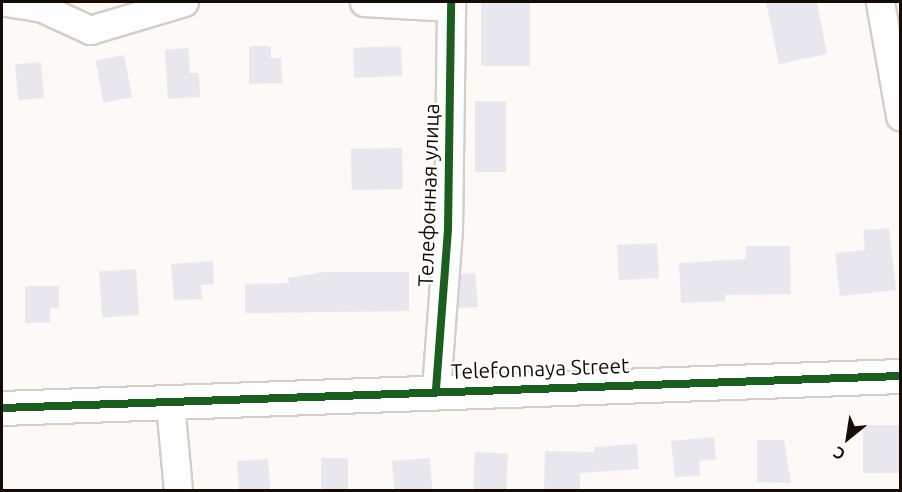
<!DOCTYPE html>
<meta charset="utf-8">
<style>
body{margin:0}
#map{position:relative;width:902px;height:492px;overflow:hidden;background:#fcf9f6;font-family:Ubuntu,sans-serif}
div>[style]{position:absolute}
.building>*{inset:0;background:#e8e7ee;transform-origin:0 0}
.roads{filter:drop-shadow(2px 0 #d4cec8) drop-shadow(-2px 0 #d4cec8) drop-shadow(0 2px #d4cec8) drop-shadow(0 -2px #d4cec8)}
.street>*{height:27px;margin:-13.5px;padding:0 13.5px;transform-origin:13.5px;border-radius:13.5px;background:#fffefe}
.secondary>*{height:33px;margin:-16.5px;padding:0 16.5px;transform-origin:16.5px;border-radius:16.5px;background:#fffefe}
.cycleway>*{height:8px;margin:-4px;padding:0 4px;transform-origin:4px;border-radius:4px;background:#1b5e20}
span{translate:-50% -50%;white-space:nowrap;text-align:center;line-height:1.15;-webkit-text-stroke:4.5px #fff;paint-order:stroke}
.street-label{font-size:21px;color:#150d05}
.frame{position:absolute;inset:0;border:3px solid #150d05;pointer-events:none}
.north{position:absolute;left:818px;top:408px;width:60px;height:60px;-webkit-text-stroke:4px #fff;paint-order:stroke;rotate:210deg;font-size:16px;font-weight:700;line-height:24px;text-align:center;color:#150d05}
.north::after{content:'';display:block;margin:auto;width:21px;height:27px;background:#150d05;clip-path:polygon(50% 0,100% 100%,50% 72%,0 100%)}
</style>
<div id="map">
<div class="building">
<div style="left:481px;top:2px;width:49px;height:64px"></div>
<div style="clip-path:polygon(766px 2px,817px 2px,827px 54px,779px 64px)"></div>
<div style="clip-path:polygon(249px 46px,271px 46px,271px 58px,281px 58px,282px 83px,249px 84px)"></div>
<div style="left:401px;top:46px;width:30px;height:48px;rotate:88deg"></div>
<div style="clip-path:polygon(188px 48px,190px 73px,199px 73px,200px 97px,168px 99px,165px 50px)"></div>
<div style="left:124px;top:55px;width:43px;height:29px;rotate:79deg"></div>
<div style="left:41px;top:62px;width:36px;height:26px;rotate:85deg"></div>
<div style="left:475px;top:101px;width:31px;height:71px"></div>
<div style="left:402px;top:148px;width:41px;height:51px;rotate:89deg"></div>
<div style="clip-path:polygon(889px 228px,896px 290px,840px 296px,835px 253px,865px 250px,863px 230px)"></div>
<div style="left:657px;top:243px;width:35px;height:40px;rotate:87deg"></div>
<div style="clip-path:polygon(746px 246px,790px 246px,791px 294px,725px 295px,725px 301px,681px 303px,679px 263px,746px 259px)"></div>
<div style="clip-path:polygon(213px 261px,214px 284px,201px 285px,202px 299px,174px 300px,171px 264px)"></div>
<div style="left:136px;top:269px;width:46px;height:37px;rotate:86deg"></div>
<div style="clip-path:polygon(324px 272px,409px 272px,409px 311px,245px 313px,245px 284px,289px 283px,288px 278px)"></div>
<div style="clip-path:polygon(475px 273px,478px 307px,458px 308px,460px 274px)"></div>
<div style="clip-path:polygon(25px 286px,59px 286px,59px 308px,50px 308px,50px 323px,25px 323px)"></div>
<div style="left:900px;top:425px;width:48px;height:37px;rotate:90deg"></div>
<div style="clip-path:polygon(714px 437px,716px 459px,699px 461px,700px 476px,675px 477px,671px 441px)"></div>
<div style="clip-path:polygon(757px 440px,784px 440px,791px 483px,757px 482px)"></div>
<div style="clip-path:polygon(637px 444px,639px 469px,580px 473px,580px 490px,544px 490px,545px 451px,594px 452px,594px 447px)"></div>
<div style="left:475px;top:452px;width:33px;height:38px;rotate:3deg"></div>
<div style="left:321px;top:458px;width:27px;height:32px"></div>
<div style="left:430px;top:458px;width:32px;height:38px;rotate:86deg"></div>
<div style="left:268px;top:459px;width:31px;height:31px;rotate:86deg"></div>
</div>
<div class="roads">
<div class="street">
<div style="left:6px;top:2px;width:36px;rotate:9deg"></div>
<div style="left:42px;top:8px;width:53px;rotate:24.6deg"></div>
<div style="left:90px;top:30px;width:98px;rotate:-16.6deg"></div>
<div style="left:364px;top:2px;width:87px;rotate:3.3deg"></div>
<div style="left:880px;top:2px;width:116px;rotate:80deg"></div>
<div style="left:436px;top:389px;width:160px;rotate:-85.7deg"></div>
<div style="left:448px;top:229px;width:227px;rotate:-89.2deg"></div>
<div style="left:170px;top:404px;width:86px;rotate:84.7deg"></div>
</div>
<div class="secondary">
<div style="left:2px;top:408px;width:899px;rotate:-2.04deg"></div>
</div>
</div>
<div class="cycleway">
<div style="left:436px;top:389px;width:160px;rotate:-85.7deg"></div>
<div style="left:448px;top:229px;width:227px;rotate:-89.2deg"></div>
<div style="left:2px;top:408px;width:899px;rotate:-2.04deg"></div>
</div>
<div class="street-label">
<span style="left:428px;top:195px;rotate:-88deg">Телефонная улица</span>
<span style="left:540px;top:368px;rotate:-2deg">Telefonnaya Street</span>
</div>
<div class="frame"></div>
<div class="north">С</div>
</div>
